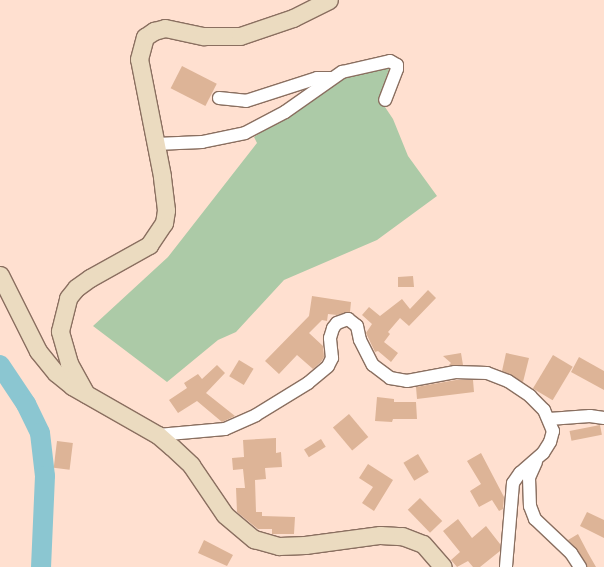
<!DOCTYPE html>
<style>
body{margin:0}
#map{position:relative;width:604px;height:567px;overflow:hidden;background:#ffe0d0;font-family:"Nunito Sans",sans-serif}
div>[style]{position:absolute}
.green>*{inset:0;background:#accaa7}
.river>*{height:20px;margin:-10px;padding:0 10px;transform-origin:10px;border-radius:10px;background:#8bc6d1}
.building>*{inset:0;background:#ddb497;transform-origin:0 0}
.roads{filter:drop-shadow(1px 0 #8a6f60) drop-shadow(-1px 0 #8a6f60) drop-shadow(0 1px #8a6f60) drop-shadow(0 -1px #8a6f60)}
.street>*{height:12px;margin:-6px;padding:0 6px;transform-origin:6px;border-radius:6px;background:#fff}
.secondary>*{height:17px;margin:-8.5px;padding:0 8.5px;transform-origin:8.5px;border-radius:8.5px;background:#ebdbc0}
span{translate:-50% -50%;white-space:nowrap;text-align:center;line-height:1.15;-webkit-text-stroke:3.5px #fff;paint-order:stroke}
</style>
<div id="map">
<div class="green">
<div style="clip-path:polygon(380px 68px,389px 69px,379px 98px,393px 119px,408px 156px,437px 196px,377px 240px,284px 280px,236px 332px,218px 340px,167px 382px,93px 326px,168px 257px,257px 143px,254px 137px,344px 76px)"></div>
</div>
<div class="river">
<div style="left:0;top:365px;width:47px;rotate:56.3deg"></div>
<div style="left:26px;top:404px;width:32px;rotate:64deg"></div>
<div style="left:40px;top:433px;width:43px;rotate:83.4deg"></div>
<div style="left:45px;top:476px;width:91px;rotate:92.5deg"></div>
</div>
<div class="building">
<div style="left:182px;top:66px;width:39px;height:25px;rotate:27deg"></div>
<div style="clip-path:polygon(413px 276px,414px 287px,398px 287px,398px 277px)"></div>
<div style="clip-path:polygon(428px 290px,436px 298px,409px 326px,400px 318px,388px 332px,390px 334px,384px 342px,398px 353px,391px 362px,378px 351px,375px 352px,366px 333px,372px 324px,362px 315px,369px 307px,380px 316px,402px 299px,410px 309px)"></div>
<div style="clip-path:polygon(312px 296px,351px 302px,350px 312px,337px 315px,328px 314px,327px 321px,322px 320px,309px 333px,323px 346px,324px 357px,321px 362px,313px 369px,297px 355px,279px 374px,265px 361px,309px 316px)"></div>
<div style="clip-path:polygon(461px 353px,463px 365px,449px 365px,451px 363px,443px 356px)"></div>
<div style="clip-path:polygon(506px 353px,529px 358px,523px 382px,502px 371px)"></div>
<div style="left:553px;top:355px;width:23px;height:39px;rotate:31deg"></div>
<div style="clip-path:polygon(579px 357px,604px 371px,604px 390px,571px 372px)"></div>
<div style="left:239px;top:360px;width:17px;height:19px;rotate:31deg"></div>
<div style="clip-path:polygon(217px 365px,225px 373px,206px 393px,235px 416px,222px 422px,197px 401px,178px 413px,169px 400px,187px 388px,184px 383px,198px 374px,202px 379px)"></div>
<div style="clip-path:polygon(456px 380px,473px 380px,474px 392px,417px 399px,416px 387px)"></div>
<div style="clip-path:polygon(377px 397px,394px 399px,394px 402px,416px 402px,417px 419px,393px 419px,392px 422px,375px 421px)"></div>
<div style="left:349px;top:414px;width:30px;height:21px;rotate:50deg"></div>
<div style="left:600px;top:425px;width:10px;height:31px;rotate:79deg"></div>
<div style="clip-path:polygon(276px 438px,276px 453px,281px 452px,282px 467px,265px 468px,266px 479px,255px 480px,256px 512px,262px 512px,262px 516px,295px 517px,294px 534px,272px 534px,272px 529px,258px 529px,237px 512px,236px 488px,245px 488px,243px 469px,233px 470px,232px 458px,244px 457px,243px 440px)"></div>
<div style="left:321px;top:439px;width:9px;height:20px;rotate:58deg"></div>
<div style="left:57px;top:441px;width:16px;height:27px;rotate:7deg"></div>
<div style="clip-path:polygon(481px 453px,504px 497px,503px 509px,499px 511px,492px 500px,479px 507px,470px 491px,481px 484px,467px 461px)"></div>
<div style="left:418px;top:454px;width:21px;height:17px;rotate:59deg"></div>
<div style="clip-path:polygon(368px 464px,393px 480px,374px 511px,362px 503px,373px 487px,359px 478px)"></div>
<div style="left:420px;top:498px;width:32px;height:17px;rotate:46deg"></div>
<div style="clip-path:polygon(587px 512px,604px 520px,604px 538px,580px 526px)"></div>
<div style="clip-path:polygon(458px 519px,472px 538px,486px 526px,500px 544px,500px 551px,480px 567px,473px 567px,468px 561px,457px 567px,451px 560px,460px 552px,443px 531px)"></div>
<div style="clip-path:polygon(578px 534px,588px 553px,596px 567px,587px 567px,577px 549px,568px 540px)"></div>
<div style="clip-path:polygon(204px 540px,233px 555px,227px 566px,198px 553px)"></div>
</div>
<div class="roads">
<div class="street">
<div style="left:219px;top:98px;width:27px;rotate:6deg"></div>
<div style="left:246px;top:101px;width:75px;rotate:-17.9deg"></div>
<div style="left:317px;top:78px;width:15px"></div>
<div style="left:156px;top:144px;width:46px;rotate:-2.5deg"></div>
<div style="left:202px;top:142px;width:44px;rotate:-11.8deg"></div>
<div style="left:245px;top:133px;width:45px;rotate:-27.7deg"></div>
<div style="left:285px;top:112px;width:70px;rotate:-35.1deg"></div>
<div style="left:342px;top:72px;width:49px;rotate:-12.9deg"></div>
<div style="left:390px;top:61px;width:8px;rotate:30deg"></div>
<div style="left:397px;top:65px;width:4px;rotate:90deg"></div>
<div style="left:397px;top:69px;width:33px;rotate:111deg"></div>
<div style="left:549px;top:419px;width:41px;rotate:-4.2deg"></div>
<div style="left:590px;top:416px;width:14px;rotate:8deg"></div>
<div style="left:158px;top:435px;width:67px;rotate:-5.1deg"></div>
<div style="left:225px;top:429px;width:34px;rotate:-24deg"></div>
<div style="left:256px;top:415px;width:61px;rotate:-31.6deg"></div>
<div style="left:308px;top:383px;width:26px;rotate:-40deg"></div>
<div style="left:328px;top:366px;width:9px;rotate:-63deg"></div>
<div style="left:332px;top:358px;width:20px;rotate:-96deg"></div>
<div style="left:330px;top:338px;width:10px;rotate:-73deg"></div>
<div style="left:333px;top:328px;width:6px;rotate:-51deg"></div>
<div style="left:337px;top:323px;width:12px;rotate:-20deg"></div>
<div style="left:348px;top:319px;width:11px;rotate:38deg"></div>
<div style="left:357px;top:326px;width:14px;rotate:78deg"></div>
<div style="left:360px;top:340px;width:28px;rotate:63deg"></div>
<div style="left:373px;top:365px;width:21px;rotate:37deg"></div>
<div style="left:390px;top:378px;width:17px;rotate:10deg"></div>
<div style="left:407px;top:381px;width:49px;rotate:-10.6deg"></div>
<div style="left:455px;top:372px;width:32px;rotate:2deg"></div>
<div style="left:487px;top:373px;width:22px;rotate:21deg"></div>
<div style="left:508px;top:381px;width:27px;rotate:34deg"></div>
<div style="left:530px;top:396px;width:20px;rotate:45deg"></div>
<div style="left:544px;top:410px;width:23px;rotate:67deg"></div>
<div style="left:553px;top:431px;width:11px;rotate:105deg"></div>
<div style="left:550px;top:442px;width:13px;rotate:122deg"></div>
<div style="left:543px;top:453px;width:30px;rotate:139deg"></div>
<div style="left:520px;top:473px;width:12px;rotate:125deg"></div>
<div style="left:513px;top:483px;width:84px;rotate:94.8deg"></div>
<div style="left:536px;top:462px;width:17px;rotate:114deg"></div>
<div style="left:529px;top:478px;width:28px;rotate:88deg"></div>
<div style="left:530px;top:506px;width:14px;rotate:69deg"></div>
<div style="left:535px;top:519px;width:50px;rotate:43.4deg"></div>
<div style="left:571px;top:553px;width:17px;rotate:57deg"></div>
</div>
<div class="secondary">
<div style="left:0;top:275px;width:85px;rotate:63.4deg"></div>
<div style="left:38px;top:351px;width:28px;rotate:51deg"></div>
<div style="left:56px;top:373px;width:21px;rotate:39deg"></div>
<div style="left:72px;top:386px;width:99px;rotate:29.7deg"></div>
<div style="left:158px;top:435px;width:18px;rotate:41deg"></div>
<div style="left:172px;top:447px;width:26px;rotate:43deg"></div>
<div style="left:191px;top:465px;width:60px;rotate:55.8deg"></div>
<div style="left:225px;top:515px;width:38px;rotate:40deg"></div>
<div style="left:254px;top:539px;width:26px;rotate:16deg"></div>
<div style="left:279px;top:546px;width:26px;rotate:-2deg"></div>
<div style="left:305px;top:545px;width:76px;rotate:-7.6deg"></div>
<div style="left:380px;top:535px;width:22px;rotate:3deg"></div>
<div style="left:402px;top:536px;width:22px;rotate:21deg"></div>
<div style="left:423px;top:544px;width:30px;rotate:49deg"></div>
<div style="left:86px;top:394px;width:35px;rotate:-119deg"></div>
<div style="left:69px;top:363px;width:33px;rotate:-106deg"></div>
<div style="left:60px;top:331px;width:34px;rotate:-76deg"></div>
<div style="left:68px;top:298px;width:13px;rotate:-51deg"></div>
<div style="left:76px;top:288px;width:17px;rotate:-36deg"></div>
<div style="left:90px;top:278px;width:68px;rotate:-29.2deg"></div>
<div style="left:149px;top:245px;width:27px;rotate:-56deg"></div>
<div style="left:164px;top:223px;width:13px;rotate:-81deg"></div>
<div style="left:166px;top:210px;width:34px;rotate:-97deg"></div>
<div style="left:162px;top:176px;width:119px;rotate:-101.1deg"></div>
<div style="left:139px;top:59px;width:23px;rotate:-75deg"></div>
<div style="left:145px;top:37px;width:11px;rotate:-34deg"></div>
<div style="left:154px;top:31px;width:11px;rotate:-15deg"></div>
<div style="left:165px;top:28px;width:40px;rotate:12deg"></div>
<div style="left:204px;top:36px;width:36px"></div>
<div style="left:240px;top:36px;width:56px;rotate:-18.8deg"></div>
<div style="left:293px;top:18px;width:40px;rotate:-26.6deg"></div>
</div>
</div>
</div>
